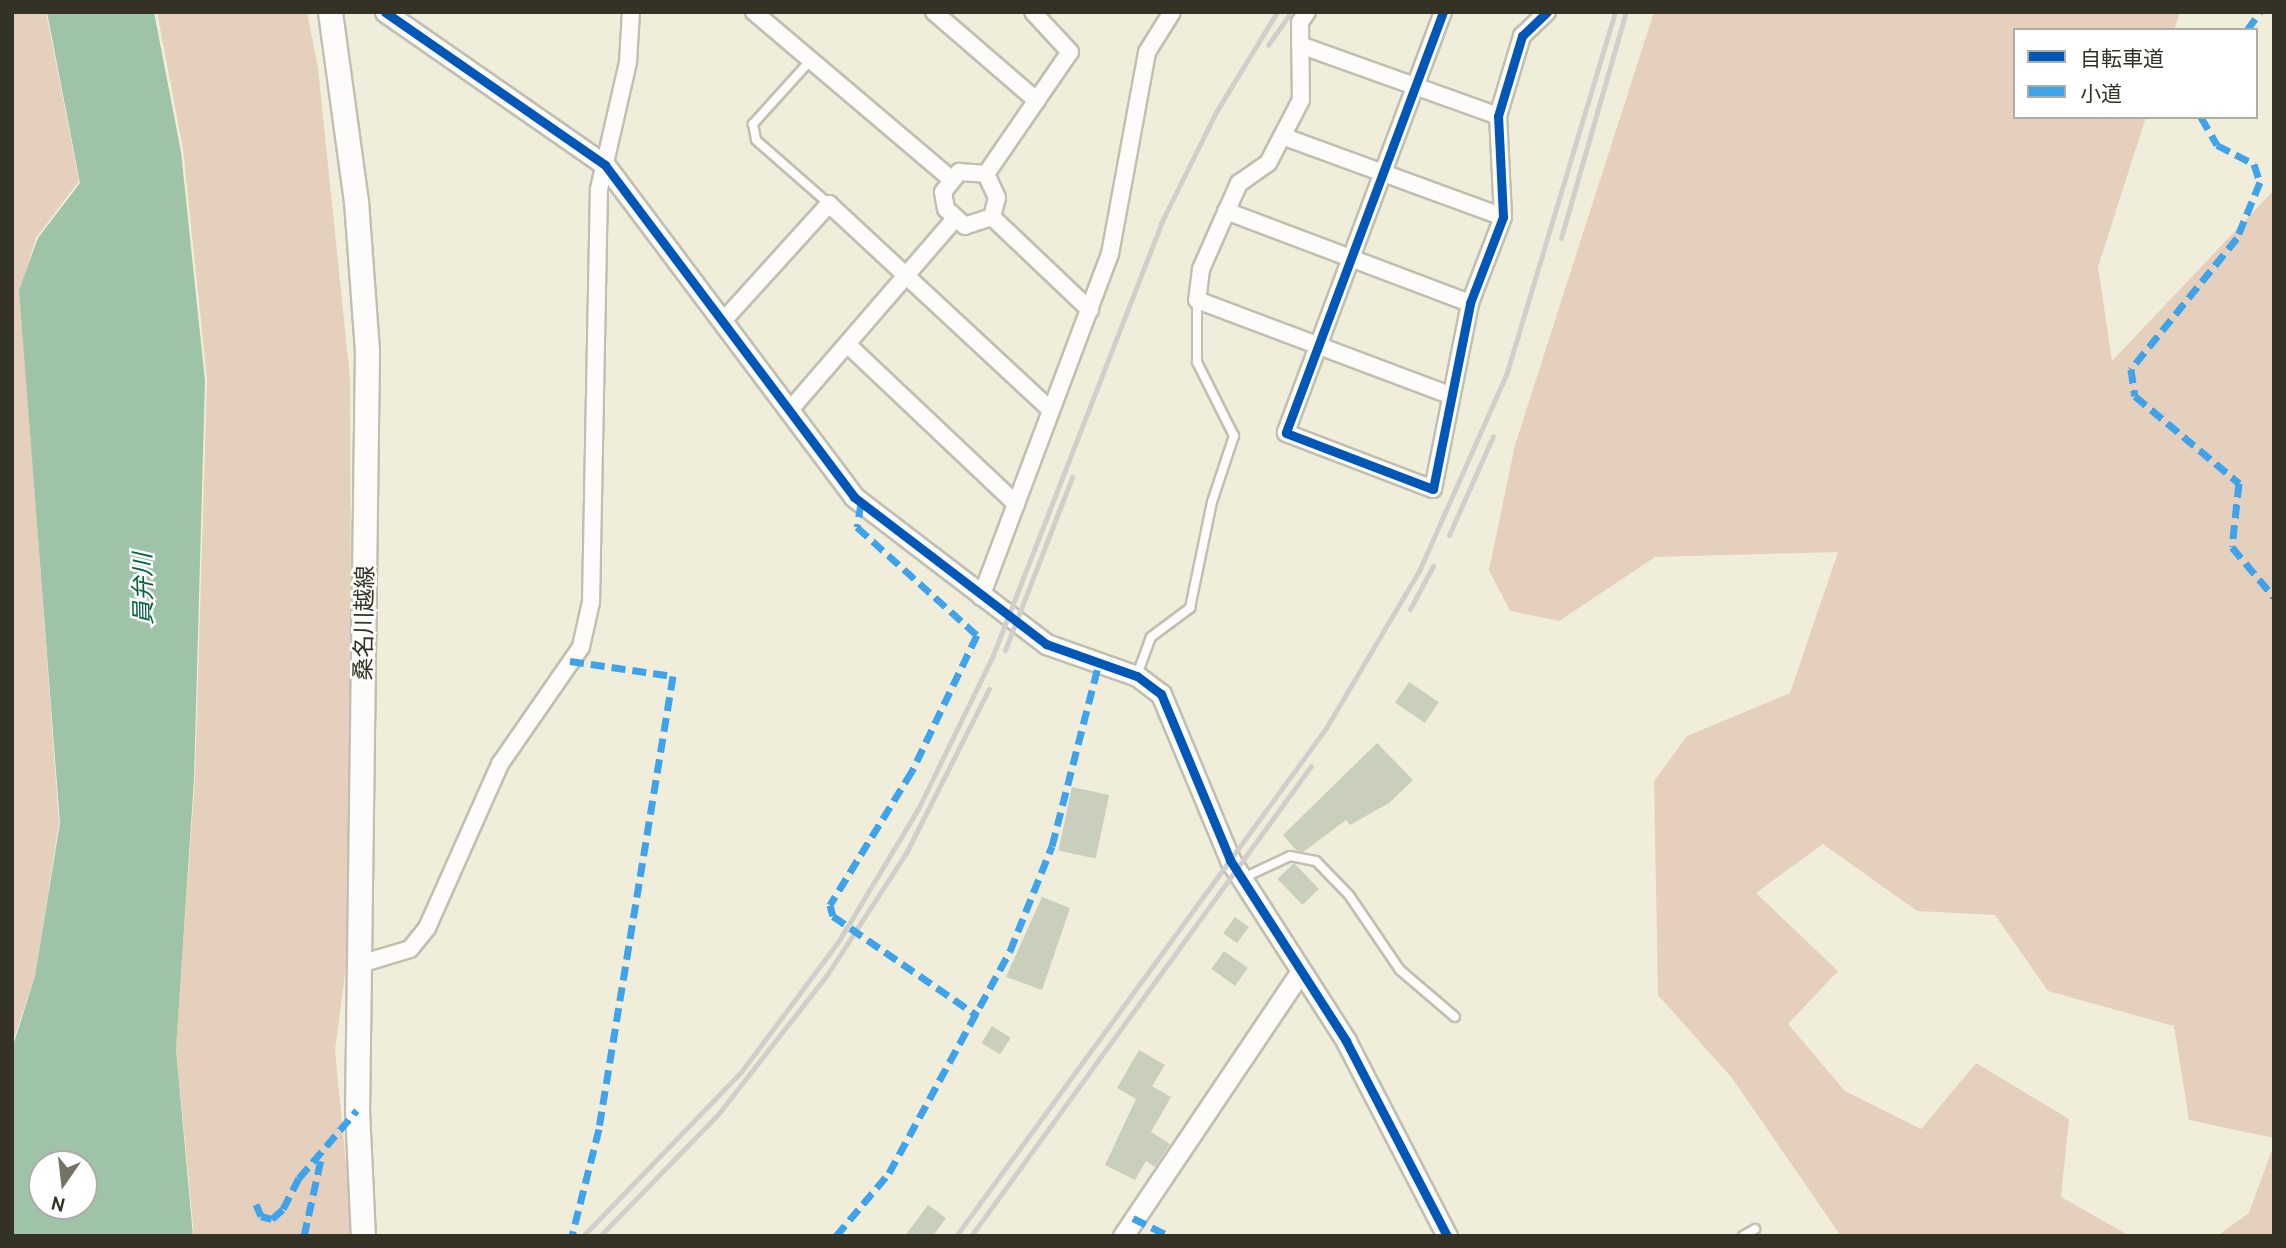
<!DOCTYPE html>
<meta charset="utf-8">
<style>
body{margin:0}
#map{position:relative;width:2286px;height:1248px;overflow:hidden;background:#f0eedb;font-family:Cabin,"Noto Sans JP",sans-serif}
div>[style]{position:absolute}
.green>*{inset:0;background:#e5d0bd}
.water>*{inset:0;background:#9ec3a7}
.building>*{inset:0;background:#cacebc;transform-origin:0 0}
.roads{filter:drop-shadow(2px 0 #c1bfb0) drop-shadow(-2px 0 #c1bfb0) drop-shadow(0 2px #c1bfb0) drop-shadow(0 -2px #c1bfb0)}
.service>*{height:8px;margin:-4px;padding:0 4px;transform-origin:4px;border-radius:4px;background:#fdfcfa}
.minor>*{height:16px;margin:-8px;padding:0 8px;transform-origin:8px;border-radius:8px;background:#fdfcfa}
.tertiary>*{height:19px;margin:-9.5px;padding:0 9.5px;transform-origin:9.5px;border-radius:9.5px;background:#fdfcfa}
.secondary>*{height:23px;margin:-11.5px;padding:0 11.5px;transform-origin:11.5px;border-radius:11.5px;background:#fdfcfa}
.rail>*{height:5px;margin:-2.5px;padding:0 2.5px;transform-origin:2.5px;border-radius:2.5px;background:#d0cfc9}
.quiet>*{height:7px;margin-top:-3.5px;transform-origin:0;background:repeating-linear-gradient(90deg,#3ea3eb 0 14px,transparent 0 21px)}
.cycleway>*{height:9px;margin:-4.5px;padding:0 4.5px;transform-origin:4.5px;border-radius:4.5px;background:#0057b8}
span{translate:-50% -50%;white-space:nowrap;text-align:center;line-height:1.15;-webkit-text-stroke:5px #fff;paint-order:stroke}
.street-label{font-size:23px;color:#333224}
.water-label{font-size:24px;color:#03633d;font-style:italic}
.frame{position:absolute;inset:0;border:14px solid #333224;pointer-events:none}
.legend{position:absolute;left:2013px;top:28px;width:245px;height:91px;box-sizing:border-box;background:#fff;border:2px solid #adada7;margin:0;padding:9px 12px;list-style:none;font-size:21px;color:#333224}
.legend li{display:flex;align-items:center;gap:14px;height:35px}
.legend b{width:35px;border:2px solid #adada7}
.north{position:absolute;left:28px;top:1150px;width:70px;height:70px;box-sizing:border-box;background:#fff;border:2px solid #adada7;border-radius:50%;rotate:194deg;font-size:19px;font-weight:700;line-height:28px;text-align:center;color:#333224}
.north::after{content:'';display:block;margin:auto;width:24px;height:32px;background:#757464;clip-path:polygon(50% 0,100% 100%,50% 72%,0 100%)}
</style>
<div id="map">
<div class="green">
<div style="clip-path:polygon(12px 12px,46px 12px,79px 181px,36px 238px,20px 291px,59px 823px,35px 976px,12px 1044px)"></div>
<div style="clip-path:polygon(157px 12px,307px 12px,318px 68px,350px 378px,352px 922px,335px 1050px,353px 1236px,194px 1236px,176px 1047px,195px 777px,207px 379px,183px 149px)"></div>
<div style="clip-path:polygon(1654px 12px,2180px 12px,2174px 30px,2015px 30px,2015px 117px,2146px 117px,2098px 267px,2112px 361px,2274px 190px,2274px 1138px,2189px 1120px,2174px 1026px,2048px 991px,1995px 915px,1917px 911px,1823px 844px,1756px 893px,1838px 971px,1788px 1024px,1845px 1091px,1921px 1129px,1976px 1063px,2069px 1119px,2061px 1197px,2130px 1236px,1841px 1236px,1732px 1078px,1658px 995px,1654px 781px,1687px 736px,1790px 693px,1838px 552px,1655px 557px,1559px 621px,1510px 611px,1489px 570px,1515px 445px)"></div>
<div style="clip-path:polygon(2274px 1144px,2274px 1236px,2217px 1236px,2249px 1213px)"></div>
</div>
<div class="water">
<div style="clip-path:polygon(evenodd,47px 12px,154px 12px,181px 152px,205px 381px,194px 779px,176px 1049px,193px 1236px,12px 1236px,12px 1049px,35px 976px,60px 823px,19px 290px,38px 238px,80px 183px,47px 12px,42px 1164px,84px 1164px,84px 1206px,42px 1206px,42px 1164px)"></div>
</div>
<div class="building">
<div style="left:1409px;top:682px;width:36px;height:25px;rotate:34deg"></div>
<div style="clip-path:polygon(1377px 743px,1413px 780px,1389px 803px,1350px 825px,1346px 820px,1303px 852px,1296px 850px,1283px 835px)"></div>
<div style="left:1072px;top:787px;width:38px;height:65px;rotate:12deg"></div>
<div style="left:1294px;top:863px;width:36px;height:23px;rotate:46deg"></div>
<div style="clip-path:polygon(1042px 897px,1070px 908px,1042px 990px,1006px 977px)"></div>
<div style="left:1235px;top:917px;width:17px;height:20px;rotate:36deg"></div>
<div style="left:1224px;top:951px;width:29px;height:22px;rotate:35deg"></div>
<div style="left:992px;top:1026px;width:22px;height:20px;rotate:32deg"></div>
<div style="clip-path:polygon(1139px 1050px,1165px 1065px,1152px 1086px,1171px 1097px,1151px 1132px,1170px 1144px,1155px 1167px,1146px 1161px,1135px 1180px,1105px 1165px,1136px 1099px,1117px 1088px)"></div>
<div style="clip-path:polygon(928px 1205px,946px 1218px,933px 1236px,905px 1236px)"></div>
</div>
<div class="roads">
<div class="service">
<div style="left:809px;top:62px;width:84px;rotate:132.1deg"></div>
<div style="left:753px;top:124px;width:16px;rotate:79deg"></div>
<div style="left:756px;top:140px;width:97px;rotate:41.2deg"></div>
<div style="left:1137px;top:675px;width:40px;rotate:-69.8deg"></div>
<div style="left:1151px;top:637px;width:49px;rotate:-36.6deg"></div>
<div style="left:1190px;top:608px;width:108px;rotate:-78.3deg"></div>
<div style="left:1212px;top:502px;width:70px;rotate:-71.6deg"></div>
<div style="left:1234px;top:436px;width:83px;rotate:-116.6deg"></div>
<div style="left:1197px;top:362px;width:62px;rotate:-90deg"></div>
<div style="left:1241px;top:879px;width:54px;rotate:-25.1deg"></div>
<div style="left:1290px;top:856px;width:26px;rotate:11deg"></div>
<div style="left:1316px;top:861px;width:47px;rotate:45.9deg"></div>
<div style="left:1349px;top:895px;width:91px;rotate:55.8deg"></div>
<div style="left:1400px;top:970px;width:72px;rotate:40.5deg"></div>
<div style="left:1743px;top:1236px;width:14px;rotate:-30deg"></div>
</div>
<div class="minor">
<div style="left:754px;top:12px;width:260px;rotate:40.3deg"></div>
<div style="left:934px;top:12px;width:136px;rotate:40.8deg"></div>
<div style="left:1307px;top:12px;width:12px;rotate:125deg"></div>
<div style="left:1300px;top:22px;width:78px;rotate:89.3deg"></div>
<div style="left:1301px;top:100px;width:71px;rotate:117.6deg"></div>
<div style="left:1268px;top:163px;width:35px;rotate:145deg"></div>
<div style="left:1239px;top:183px;width:94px;rotate:113.8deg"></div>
<div style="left:1201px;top:269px;width:31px;rotate:97deg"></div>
<div style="left:1197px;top:300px;width:267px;rotate:20.6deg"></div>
<div style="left:1443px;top:12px;width:449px;rotate:110.5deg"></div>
<div style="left:1286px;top:433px;width:157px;rotate:20.9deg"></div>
<div style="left:1433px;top:489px;width:190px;rotate:-78.7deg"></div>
<div style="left:1470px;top:303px;width:92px;rotate:-69deg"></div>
<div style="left:1503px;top:217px;width:101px;rotate:-92.8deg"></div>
<div style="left:1498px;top:116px;width:84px;rotate:-73.3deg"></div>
<div style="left:1522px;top:36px;width:35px;rotate:-44deg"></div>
<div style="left:1300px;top:45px;width:210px;rotate:19.7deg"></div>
<div style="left:1282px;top:136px;width:235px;rotate:20.1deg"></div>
<div style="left:986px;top:174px;width:148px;rotate:-55.5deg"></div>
<div style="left:1070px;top:52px;width:54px;rotate:-132.8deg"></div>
<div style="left:1226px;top:211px;width:261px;rotate:20.7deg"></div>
<div style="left:992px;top:217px;width:28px;rotate:162deg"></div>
<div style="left:965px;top:226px;width:25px;rotate:-138deg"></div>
<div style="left:946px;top:209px;width:17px;rotate:-100deg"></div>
<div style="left:943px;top:192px;width:26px;rotate:-51deg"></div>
<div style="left:959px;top:172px;width:27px;rotate:4deg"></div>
<div style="left:986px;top:174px;width:26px;rotate:65deg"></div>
<div style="left:997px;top:198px;width:20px;rotate:105deg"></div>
<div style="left:992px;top:217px;width:135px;rotate:43.5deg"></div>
<div style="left:723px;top:321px;width:158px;rotate:-47.8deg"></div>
<div style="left:829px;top:204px;width:303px;rotate:42.9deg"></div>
<div style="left:847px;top:344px;width:233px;rotate:43.4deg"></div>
<div style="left:789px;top:411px;width:252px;rotate:-49.2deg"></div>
<div style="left:981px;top:597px;width:366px;rotate:-69.4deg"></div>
<div style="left:1110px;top:254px;width:205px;rotate:-79.6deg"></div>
<div style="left:1147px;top:52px;width:47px;rotate:-58deg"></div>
<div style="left:360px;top:964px;width:52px;rotate:-16.7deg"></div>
<div style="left:410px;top:949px;width:27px;rotate:-51deg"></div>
<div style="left:427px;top:928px;width:180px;rotate:-66deg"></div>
<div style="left:500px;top:764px;width:142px;rotate:-55.3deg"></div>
<div style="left:581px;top:647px;width:46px;rotate:-77.5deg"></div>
<div style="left:591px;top:602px;width:413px;rotate:-88.9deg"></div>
<div style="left:599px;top:189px;width:130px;rotate:-77.1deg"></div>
<div style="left:628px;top:62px;width:50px;rotate:-86.6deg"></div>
</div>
<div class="tertiary">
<div style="left:385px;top:12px;width:268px;rotate:34.8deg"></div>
<div style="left:605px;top:165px;width:415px;rotate:53.1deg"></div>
<div style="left:854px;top:497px;width:242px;rotate:37.4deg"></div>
<div style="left:1046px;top:644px;width:96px;rotate:19.4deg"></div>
<div style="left:1137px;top:676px;width:30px;rotate:37deg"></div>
<div style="left:1161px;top:694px;width:180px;rotate:67.4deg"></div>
<div style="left:1230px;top:860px;width:215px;rotate:57.3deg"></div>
<div style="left:1346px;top:1041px;width:220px;rotate:62.6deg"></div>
<div style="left:1123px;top:1236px;width:317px;rotate:-56.1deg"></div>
</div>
<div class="secondary">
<div style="left:330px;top:12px;width:191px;rotate:82.2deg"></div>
<div style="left:356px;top:201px;width:150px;rotate:85.8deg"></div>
<div style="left:367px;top:351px;width:759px;rotate:90.75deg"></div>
<div style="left:357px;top:1110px;width:126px;rotate:87.3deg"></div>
</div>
</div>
<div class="rail">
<div style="left:1268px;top:45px;width:40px;rotate:-55.1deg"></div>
<div style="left:1561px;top:238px;width:235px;rotate:-74deg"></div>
<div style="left:1449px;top:535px;width:108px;rotate:-66deg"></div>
<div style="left:1410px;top:609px;width:49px;rotate:-61.9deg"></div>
<div style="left:1005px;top:650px;width:186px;rotate:-68.8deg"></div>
<div style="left:583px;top:1236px;width:228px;rotate:-46.1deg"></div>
<div style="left:741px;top:1072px;width:162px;rotate:-53.3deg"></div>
<div style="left:838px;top:942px;width:155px;rotate:-59deg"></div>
<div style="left:918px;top:809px;width:171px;rotate:-64deg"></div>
<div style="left:993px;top:655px;width:464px;rotate:-68.7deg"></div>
<div style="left:1161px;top:223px;width:124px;rotate:-63.6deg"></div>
<div style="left:1216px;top:112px;width:117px;rotate:-58.6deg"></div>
<div style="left:600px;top:1236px;width:171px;rotate:-45.9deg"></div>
<div style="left:719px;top:1113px;width:175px;rotate:-52deg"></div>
<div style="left:827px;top:975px;width:145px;rotate:-57.1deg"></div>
<div style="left:906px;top:853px;width:184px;rotate:-63.2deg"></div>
<div style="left:956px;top:1236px;width:628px;rotate:-53.93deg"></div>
<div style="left:1326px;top:728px;width:182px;rotate:-59.4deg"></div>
<div style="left:1419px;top:571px;width:218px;rotate:-66.1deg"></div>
<div style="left:1507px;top:372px;width:376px;rotate:-73.3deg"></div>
<div style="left:971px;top:1236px;width:580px;rotate:-54.12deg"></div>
</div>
<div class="quiet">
<div style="left:2247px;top:30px;width:22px;rotate:-54deg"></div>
<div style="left:2201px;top:117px;width:32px;rotate:60deg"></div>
<div style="left:2217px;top:145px;width:42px;rotate:27.2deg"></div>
<div style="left:2254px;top:164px;width:19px;rotate:72deg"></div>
<div style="left:2260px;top:182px;width:61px;rotate:112.3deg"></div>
<div style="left:2237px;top:238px;width:169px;rotate:129deg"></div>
<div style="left:2131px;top:369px;width:27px;rotate:82deg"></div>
<div style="left:2135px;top:396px;width:136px;rotate:39.9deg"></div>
<div style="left:2239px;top:483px;width:64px;rotate:96.2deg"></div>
<div style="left:2232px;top:547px;width:65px;rotate:50deg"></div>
<div style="left:861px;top:503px;width:24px;rotate:99deg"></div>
<div style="left:857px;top:527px;width:161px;rotate:42deg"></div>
<div style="left:977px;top:635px;width:151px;rotate:115.5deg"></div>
<div style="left:912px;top:771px;width:157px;rotate:121.5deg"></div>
<div style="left:830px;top:905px;width:11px;rotate:75deg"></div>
<div style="left:833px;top:916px;width:176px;rotate:34.6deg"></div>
<div style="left:570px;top:661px;width:104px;rotate:8.3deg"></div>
<div style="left:673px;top:676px;width:459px;rotate:99.3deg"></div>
<div style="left:599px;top:1129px;width:110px;rotate:104.2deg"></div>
<div style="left:256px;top:1204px;width:13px;rotate:67deg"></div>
<div style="left:261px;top:1216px;width:11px;rotate:15deg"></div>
<div style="left:272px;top:1219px;width:15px;rotate:-42deg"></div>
<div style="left:283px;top:1209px;width:35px;rotate:-63deg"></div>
<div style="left:299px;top:1178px;width:89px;rotate:-49.5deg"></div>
<div style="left:1133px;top:1218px;width:40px;rotate:26.6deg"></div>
<div style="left:304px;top:1236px;width:83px;rotate:-77.5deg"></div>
<div style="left:836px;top:1236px;width:82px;rotate:-49.9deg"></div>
<div style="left:889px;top:1173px;width:253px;rotate:-61.4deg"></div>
<div style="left:1010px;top:951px;width:113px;rotate:-68.2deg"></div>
<div style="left:1052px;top:846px;width:189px;rotate:-75.6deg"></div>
</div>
<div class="cycleway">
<div style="left:385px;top:12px;width:268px;rotate:34.8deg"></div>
<div style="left:605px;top:165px;width:415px;rotate:53.1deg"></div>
<div style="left:854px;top:497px;width:242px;rotate:37.4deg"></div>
<div style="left:1046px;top:644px;width:96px;rotate:19.4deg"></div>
<div style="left:1137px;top:676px;width:30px;rotate:37deg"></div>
<div style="left:1161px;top:694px;width:180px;rotate:67.4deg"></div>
<div style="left:1230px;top:860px;width:215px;rotate:57.3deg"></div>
<div style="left:1346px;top:1041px;width:220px;rotate:62.6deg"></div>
<div style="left:1443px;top:12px;width:449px;rotate:110.5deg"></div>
<div style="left:1286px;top:433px;width:157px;rotate:20.9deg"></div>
<div style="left:1433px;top:489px;width:190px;rotate:-78.7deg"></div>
<div style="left:1470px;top:303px;width:92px;rotate:-69deg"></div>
<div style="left:1503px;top:217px;width:101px;rotate:-92.8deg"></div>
<div style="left:1498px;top:116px;width:84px;rotate:-73.3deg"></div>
<div style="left:1522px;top:36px;width:35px;rotate:-44deg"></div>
</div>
<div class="street-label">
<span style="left:364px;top:623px;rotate:-89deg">桑名川越線</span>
</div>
<div class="water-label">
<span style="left:143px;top:589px;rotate:-91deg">員弁川</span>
</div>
<div class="frame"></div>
<ul class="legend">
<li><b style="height:9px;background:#0057b8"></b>自転車道</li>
<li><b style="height:9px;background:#3ea3eb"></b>小道</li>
</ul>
<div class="north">N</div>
</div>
